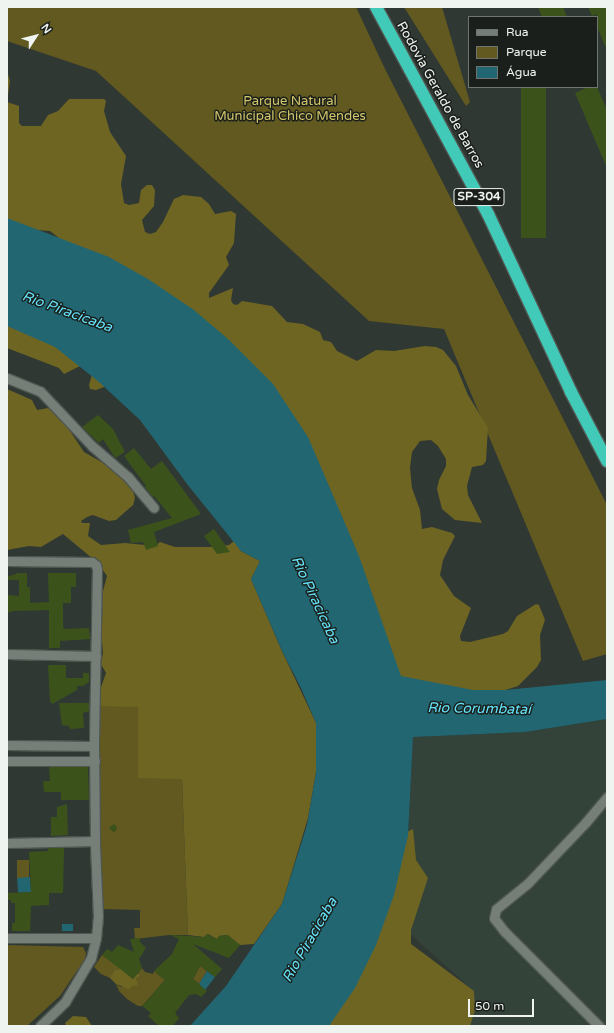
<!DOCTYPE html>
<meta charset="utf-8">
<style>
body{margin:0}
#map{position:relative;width:614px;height:1033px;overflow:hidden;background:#303833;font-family:"Varela Round",sans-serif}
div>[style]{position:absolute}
.built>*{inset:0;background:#344339}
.green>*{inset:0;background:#615920;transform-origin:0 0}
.forest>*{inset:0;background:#6e6523}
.water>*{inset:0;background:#226671;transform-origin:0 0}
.building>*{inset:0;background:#3b531b;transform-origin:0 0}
.roads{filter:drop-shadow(1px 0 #505752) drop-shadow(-1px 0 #505752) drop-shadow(0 1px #505752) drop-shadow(0 -1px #505752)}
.minor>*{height:9px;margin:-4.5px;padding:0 4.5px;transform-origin:4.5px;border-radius:4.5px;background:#757f78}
.highway>*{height:12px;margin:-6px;padding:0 6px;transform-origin:6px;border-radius:6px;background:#42cab9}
span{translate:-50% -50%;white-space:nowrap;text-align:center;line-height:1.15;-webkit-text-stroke:3px #1b1f1c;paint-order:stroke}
.shield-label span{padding:1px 3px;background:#1b1f1c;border:1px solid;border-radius:3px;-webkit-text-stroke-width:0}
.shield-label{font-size:12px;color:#eff4f1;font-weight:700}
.street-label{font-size:13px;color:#eff4f1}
.park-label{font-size:13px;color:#d3c669}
.water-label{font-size:14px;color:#64e4fa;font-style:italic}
.frame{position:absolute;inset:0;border:8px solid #eff4f1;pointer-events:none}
.legend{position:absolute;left:468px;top:16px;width:130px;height:72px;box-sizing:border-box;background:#1b1f1c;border:1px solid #707471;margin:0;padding:5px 7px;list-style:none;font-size:12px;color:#eff4f1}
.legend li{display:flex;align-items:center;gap:8px;height:20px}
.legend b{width:20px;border:1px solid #707471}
.north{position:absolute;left:16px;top:16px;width:40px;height:40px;-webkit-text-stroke:3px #1b1f1c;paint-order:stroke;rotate:54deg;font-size:11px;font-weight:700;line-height:16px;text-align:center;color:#eff4f1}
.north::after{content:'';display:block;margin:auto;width:14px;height:18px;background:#eff4f1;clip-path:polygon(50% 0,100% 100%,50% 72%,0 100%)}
.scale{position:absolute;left:468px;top:999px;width:66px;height:18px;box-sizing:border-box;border:2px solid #eff4f1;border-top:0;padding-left:5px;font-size:12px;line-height:14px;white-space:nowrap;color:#eff4f1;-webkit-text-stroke:3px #1b1f1c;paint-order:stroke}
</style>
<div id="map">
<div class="built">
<div style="clip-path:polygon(607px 719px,607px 1026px,449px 1026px,441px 1014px,468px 986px,387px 913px,408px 836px,413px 737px,525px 732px)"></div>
</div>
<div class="green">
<div style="clip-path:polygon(7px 7px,356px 7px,385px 69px,607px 505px,607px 654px,583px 661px,444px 329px,369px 321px,96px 71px,7px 41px)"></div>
<div style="clip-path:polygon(404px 7px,442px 7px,470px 102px,466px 106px)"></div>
<div style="clip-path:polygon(100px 706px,138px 706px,182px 779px,188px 935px,169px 935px,135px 939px,134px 928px,140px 928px,140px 910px,102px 909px,99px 833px)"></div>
<div style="left:17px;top:860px;width:12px;height:18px"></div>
<div style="clip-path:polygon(7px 945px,83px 947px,86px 953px,85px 959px,60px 996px,27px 1026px,7px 1026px)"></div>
<div style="clip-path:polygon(102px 955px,119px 967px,119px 970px,110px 978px,101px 974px,94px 967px)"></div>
<div style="clip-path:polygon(200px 966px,207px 971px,199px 984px,193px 979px)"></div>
<div style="clip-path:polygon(142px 968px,145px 972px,153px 974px,154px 971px,165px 980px,142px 1006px,138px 1006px,127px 999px,119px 991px,116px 984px,121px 987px,136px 979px,141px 976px,138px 973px)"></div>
</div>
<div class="forest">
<div style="clip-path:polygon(7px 71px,10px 81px,7px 102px,19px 106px,19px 123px,22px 126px,41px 126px,48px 115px,58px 111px,69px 99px,104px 99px,106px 101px,104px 111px,110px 132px,126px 156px,121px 184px,124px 203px,129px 205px,139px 203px,141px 190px,147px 185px,152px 185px,155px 190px,154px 206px,142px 220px,145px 232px,150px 234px,156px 232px,163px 222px,174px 199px,183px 195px,201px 197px,209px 204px,215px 214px,231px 211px,236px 214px,234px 243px,226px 257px,229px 265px,209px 293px,209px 298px,233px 288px,231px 300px,233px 304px,237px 305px,242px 301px,272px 306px,287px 322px,303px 324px,320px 332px,323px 340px,331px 342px,337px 351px,357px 361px,376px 350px,394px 351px,425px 346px,436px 347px,443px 350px,456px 366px,468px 395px,488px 428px,486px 461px,483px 465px,472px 467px,467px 486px,468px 495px,482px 523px,455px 520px,442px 509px,437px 489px,439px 480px,446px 466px,446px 459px,438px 446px,431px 440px,420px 441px,412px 452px,410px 468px,412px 488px,420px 510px,422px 529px,432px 527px,452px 533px,455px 536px,443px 560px,440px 575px,454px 596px,471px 608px,460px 636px,461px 641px,470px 642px,503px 634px,508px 631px,517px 616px,536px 604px,539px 605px,545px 620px,540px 635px,541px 660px,537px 667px,518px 686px,484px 697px,399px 679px,82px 256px,50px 231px,7px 228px)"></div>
<div style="clip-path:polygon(7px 311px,21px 321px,49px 328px,59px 332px,117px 373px,127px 387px,127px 394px,109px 385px,96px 390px,90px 389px,89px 385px,93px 371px,90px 367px,84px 364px,64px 374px,59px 368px,7px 348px)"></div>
<div style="clip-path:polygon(7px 389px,32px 400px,37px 410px,54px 407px,67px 421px,68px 428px,84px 452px,112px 468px,133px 491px,135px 498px,133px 505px,116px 520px,109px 521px,93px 515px,87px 517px,81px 521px,82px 523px,90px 523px,88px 536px,101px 545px,125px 543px,155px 546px,160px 542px,175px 547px,212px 547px,229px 545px,234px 541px,241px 551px,260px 561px,251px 579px,281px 649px,316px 723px,316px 772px,308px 818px,282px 904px,254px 944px,240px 945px,227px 935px,219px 936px,217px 939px,208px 934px,204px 937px,188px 935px,182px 779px,138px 778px,138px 707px,100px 706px,101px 687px,106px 673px,101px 664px,103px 653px,99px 606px,107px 576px,98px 563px,63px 534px,41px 547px,29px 546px,7px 550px)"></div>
<div style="clip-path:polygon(413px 829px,416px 860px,428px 878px,411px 930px,411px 944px,474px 991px,475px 1010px,470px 1026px,302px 1026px,403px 834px)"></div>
<div style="clip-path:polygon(119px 967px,133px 979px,138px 973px,141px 976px,136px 979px,138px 985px,132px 986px,129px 989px,116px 984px,110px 978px,115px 970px,119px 970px)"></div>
<div style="clip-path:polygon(73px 1016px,86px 1017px,92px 1026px,66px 1026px,65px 1023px)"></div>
</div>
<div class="water">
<div style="clip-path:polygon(7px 218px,109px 257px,148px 279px,194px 310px,229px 340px,273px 384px,308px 437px,359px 556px,401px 676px,473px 690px,506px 690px,607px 680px,607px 719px,525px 732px,413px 737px,408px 836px,394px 895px,376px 945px,355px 988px,329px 1026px,190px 1026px,226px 986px,282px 904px,307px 825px,316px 772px,316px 723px,301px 688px,283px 653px,251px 579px,260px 561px,241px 551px,187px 484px,140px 420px,99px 382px,55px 347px,7px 326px)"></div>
<div style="left:30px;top:877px;width:15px;height:13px;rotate:86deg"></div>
<div style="left:62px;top:924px;width:11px;height:7px"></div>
<div style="clip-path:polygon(207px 971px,215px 977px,205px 990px,199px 984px)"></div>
</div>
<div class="building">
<div style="clip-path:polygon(538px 7px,563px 7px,567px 17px,542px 17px)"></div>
<div style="clip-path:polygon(588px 7px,607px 7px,607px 50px,597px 27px,597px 14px,592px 16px)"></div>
<div style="left:521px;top:87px;width:25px;height:151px"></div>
<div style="clip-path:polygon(588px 87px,597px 87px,607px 110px,607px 168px,575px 93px)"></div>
<div style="clip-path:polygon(98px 415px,113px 429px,125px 452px,115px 458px,103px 439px,99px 443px,82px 427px)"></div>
<div style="clip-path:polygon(134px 448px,151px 469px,162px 461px,201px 514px,154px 532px,158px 546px,146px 550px,143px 542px,131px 543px,128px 530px,172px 518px,154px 496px,153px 497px,145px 487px,146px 486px,124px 456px)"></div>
<div style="clip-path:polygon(214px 529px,230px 552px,217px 554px,204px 536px)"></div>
<div style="clip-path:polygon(18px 573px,27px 573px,27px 587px,30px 587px,30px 603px,49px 602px,48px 573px,76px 573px,76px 587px,71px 587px,71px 603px,63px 603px,63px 625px,64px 629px,89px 628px,90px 639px,60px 641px,60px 648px,49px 648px,49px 610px,13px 611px,7px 613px,7px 595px,19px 596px,19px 580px,7px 580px,7px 577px)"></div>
<div style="clip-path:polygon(48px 665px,66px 665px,66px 678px,83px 678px,83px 673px,89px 673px,89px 682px,83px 686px,77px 686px,77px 690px,52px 704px,50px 701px)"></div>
<div style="clip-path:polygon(59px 703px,89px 703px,89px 711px,83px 713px,84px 728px,70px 729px,69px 726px,62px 725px)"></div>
<div style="clip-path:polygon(49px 767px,88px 767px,89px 800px,61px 800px,61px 792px,44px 792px,43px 781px,50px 781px)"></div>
<div style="clip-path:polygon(67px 804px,68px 835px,51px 836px,51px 817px,57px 817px,57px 807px)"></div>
<div style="clip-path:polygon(114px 824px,117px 827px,116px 831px,113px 832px,109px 828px)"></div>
<div style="clip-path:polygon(48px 848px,64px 848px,63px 893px,49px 893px,49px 905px,31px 906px,30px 931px,12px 931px,12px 923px,15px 923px,15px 903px,11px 903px,11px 900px,7px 900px,7px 893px,31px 892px,29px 852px,48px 851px)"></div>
<div style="clip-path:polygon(207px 934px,217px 939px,219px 936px,228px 935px,240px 945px,229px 958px,193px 944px,222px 969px,215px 977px,200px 966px,193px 979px,207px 991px,201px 997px,196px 994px,189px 995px,175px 1013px,179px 1018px,173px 1026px,159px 1026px,148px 1016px,151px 1013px,142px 1006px,165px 980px,154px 971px,172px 954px,179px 939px,170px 935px,204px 937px)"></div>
<div style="clip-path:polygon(140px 938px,140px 942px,146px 948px,139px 959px,142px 968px,133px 979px,102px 955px,107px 949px,112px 952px,118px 945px,134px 952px,130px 939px)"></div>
</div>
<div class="roads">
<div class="minor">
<div style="left:7px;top:378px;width:35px;rotate:22deg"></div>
<div style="left:40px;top:391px;width:76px;rotate:46.6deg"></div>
<div style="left:92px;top:446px;width:48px;rotate:40.7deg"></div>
<div style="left:128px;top:477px;width:40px;rotate:50deg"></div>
<div style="left:7px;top:561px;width:85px;rotate:0.7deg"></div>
<div style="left:92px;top:562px;width:5px;rotate:37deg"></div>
<div style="left:96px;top:565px;width:4px;rotate:76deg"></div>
<div style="left:97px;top:569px;width:177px;rotate:91deg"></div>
<div style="left:94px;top:746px;width:99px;rotate:89.4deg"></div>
<div style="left:95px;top:845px;width:71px;rotate:87.6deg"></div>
<div style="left:98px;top:916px;width:22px;rotate:95deg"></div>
<div style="left:96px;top:938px;width:21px;rotate:104deg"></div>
<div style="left:91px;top:958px;width:51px;rotate:120.6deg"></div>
<div style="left:65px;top:1002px;width:35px;rotate:136deg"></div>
<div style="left:7px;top:654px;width:89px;rotate:1.3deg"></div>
<div style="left:7px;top:745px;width:87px;rotate:0.7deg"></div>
<div style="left:7px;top:761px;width:88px"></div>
<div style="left:7px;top:843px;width:88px;rotate:-1.3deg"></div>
<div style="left:7px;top:938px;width:89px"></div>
<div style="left:599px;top:1026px;width:134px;rotate:-135deg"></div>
<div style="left:504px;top:931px;width:16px;rotate:-128deg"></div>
<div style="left:494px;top:918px;width:9px;rotate:-77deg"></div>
<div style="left:496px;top:909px;width:41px;rotate:-39.1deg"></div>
<div style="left:528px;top:883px;width:84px;rotate:-46.4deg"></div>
<div style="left:586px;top:822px;width:33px;rotate:-50deg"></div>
</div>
<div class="highway">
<div style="left:376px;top:7px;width:235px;rotate:61.6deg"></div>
<div style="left:488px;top:214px;width:196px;rotate:65deg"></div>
<div style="left:571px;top:392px;width:78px;rotate:62.4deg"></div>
</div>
</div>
<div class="shield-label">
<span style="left:479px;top:197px">SP-304</span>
</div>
<div class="street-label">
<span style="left:440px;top:95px;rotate:61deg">Rodovia Geraldo de Barros</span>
</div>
<div class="park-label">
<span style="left:290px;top:109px">Parque Natural<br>Municipal Chico Mendes</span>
</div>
<div class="water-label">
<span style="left:67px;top:312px;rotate:20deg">Rio Piracicaba</span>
<span style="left:315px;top:600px;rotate:65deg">Rio Piracicaba</span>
<span style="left:479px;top:709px;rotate:1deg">Rio Corumbataí</span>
<span style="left:310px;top:940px;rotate:-60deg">Rio Piracicaba</span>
</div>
<div class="frame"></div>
<ul class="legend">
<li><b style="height:5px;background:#757f78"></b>Rua</li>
<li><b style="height:11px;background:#615920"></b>Parque</li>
<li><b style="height:11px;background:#226671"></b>Água</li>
</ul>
<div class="north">N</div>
<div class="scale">50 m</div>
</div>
